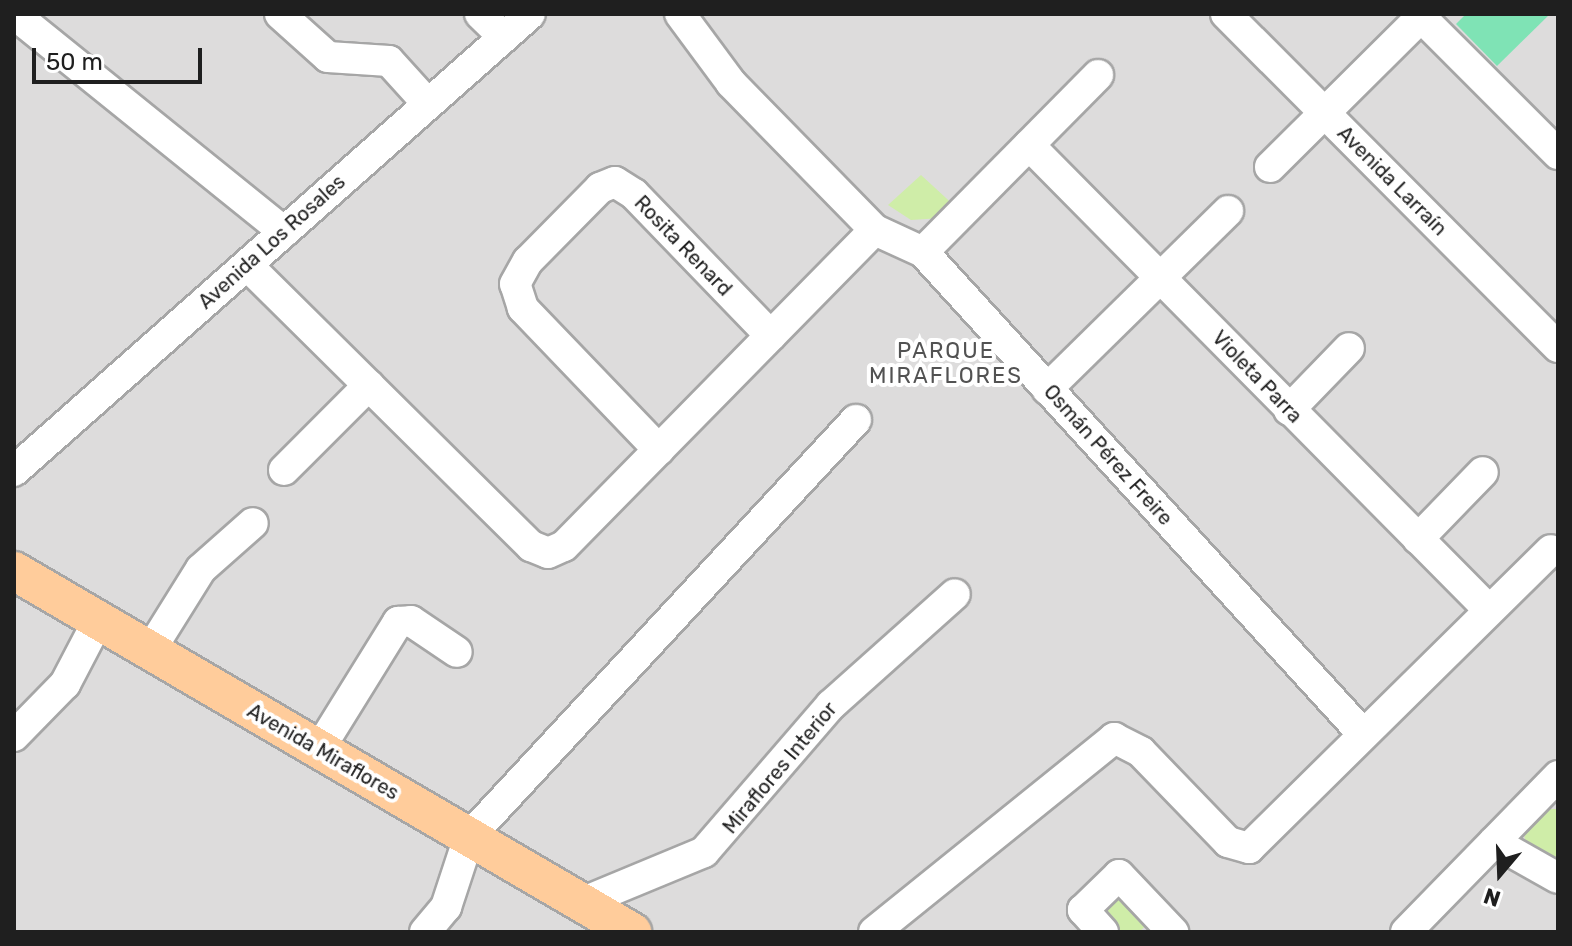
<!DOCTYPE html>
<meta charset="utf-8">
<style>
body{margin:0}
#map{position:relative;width:1572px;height:946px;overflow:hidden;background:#f0ebe5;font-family:Rubik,sans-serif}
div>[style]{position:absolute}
.residential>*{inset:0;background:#dddcdc;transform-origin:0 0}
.grass>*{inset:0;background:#cfeda8}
.pitch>*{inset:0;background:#7fe3b5}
.roads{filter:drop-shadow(2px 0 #a6a6a6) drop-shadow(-2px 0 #a6a6a6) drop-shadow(0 2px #a6a6a6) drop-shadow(0 -2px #a6a6a6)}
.minor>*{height:30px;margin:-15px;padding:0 15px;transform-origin:15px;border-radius:15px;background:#fff}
.major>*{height:38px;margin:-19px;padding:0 19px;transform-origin:19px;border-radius:19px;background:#ffcc9b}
span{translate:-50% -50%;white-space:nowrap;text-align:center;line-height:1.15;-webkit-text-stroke:8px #fff;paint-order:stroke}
.street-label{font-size:20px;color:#1f1f1f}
.neighbourhood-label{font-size:22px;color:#525252;letter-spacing:2px}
.frame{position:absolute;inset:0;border:16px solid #1f1f1f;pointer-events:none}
.north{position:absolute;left:1460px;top:834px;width:80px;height:80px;-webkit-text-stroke:6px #fff;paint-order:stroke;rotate:199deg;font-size:22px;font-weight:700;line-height:32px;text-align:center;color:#1f1f1f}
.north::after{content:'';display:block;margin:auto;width:28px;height:36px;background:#1f1f1f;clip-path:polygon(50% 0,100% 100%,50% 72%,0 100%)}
.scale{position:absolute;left:32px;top:48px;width:170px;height:36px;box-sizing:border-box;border:4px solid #1f1f1f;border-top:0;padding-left:10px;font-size:24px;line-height:28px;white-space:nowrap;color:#1f1f1f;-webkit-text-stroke:6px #fff;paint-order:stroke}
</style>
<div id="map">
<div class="residential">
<div style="left:14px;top:14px;width:1544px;height:918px"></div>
</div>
<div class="grass">
<div style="clip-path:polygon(921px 175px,958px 209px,942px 218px,911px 220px,888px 205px)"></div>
<div style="clip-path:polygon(1547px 809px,1558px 809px,1558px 866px,1527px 849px,1524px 835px)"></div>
<div style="clip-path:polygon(1117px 884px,1152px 920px,1139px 932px,1120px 932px,1095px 906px)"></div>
</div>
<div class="pitch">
<div style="clip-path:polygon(1466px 14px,1550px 14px,1497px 66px,1456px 24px)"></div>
</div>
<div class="roads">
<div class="minor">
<div style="left:14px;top:14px;width:347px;rotate:38.9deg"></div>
<div style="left:280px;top:14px;width:64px;rotate:41.9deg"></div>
<div style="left:328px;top:57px;width:61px;rotate:3.8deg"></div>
<div style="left:389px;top:61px;width:58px;rotate:47.8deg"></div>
<div style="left:480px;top:14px;width:33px;rotate:44deg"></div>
<div style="left:680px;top:14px;width:86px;rotate:53.5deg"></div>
<div style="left:731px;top:83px;width:206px;rotate:45.6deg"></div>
<div style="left:875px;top:230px;width:53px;rotate:24.6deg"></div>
<div style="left:923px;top:252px;width:653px;rotate:47.61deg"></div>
<div style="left:1226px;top:14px;width:470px;rotate:45.1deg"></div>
<div style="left:1421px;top:17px;width:194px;rotate:45deg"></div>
<div style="left:1029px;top:145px;width:651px;rotate:45.31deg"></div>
<div style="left:1270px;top:167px;width:217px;rotate:-44.8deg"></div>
<div style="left:923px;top:252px;width:249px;rotate:-45.3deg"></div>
<div style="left:247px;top:265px;width:400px;rotate:44.7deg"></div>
<div style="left:531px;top:546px;width:18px;rotate:22deg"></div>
<div style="left:548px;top:553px;width:17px;rotate:-24deg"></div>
<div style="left:564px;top:546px;width:443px;rotate:-45.5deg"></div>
<div style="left:1047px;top:389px;width:254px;rotate:-44.5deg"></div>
<div style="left:1289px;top:410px;width:86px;rotate:-45.9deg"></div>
<div style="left:659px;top:450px;width:197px;rotate:-133.8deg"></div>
<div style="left:523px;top:308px;width:25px;rotate:-108deg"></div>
<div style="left:515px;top:284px;width:26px;rotate:-61deg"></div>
<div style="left:528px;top:261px;width:103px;rotate:-45.4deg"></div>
<div style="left:600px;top:188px;width:16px;rotate:-22deg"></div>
<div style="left:615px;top:182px;width:22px;rotate:32deg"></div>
<div style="left:634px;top:194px;width:197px;rotate:46deg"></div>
<div style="left:284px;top:470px;width:120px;rotate:-45deg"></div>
<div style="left:14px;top:471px;width:689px;rotate:-41.53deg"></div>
<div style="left:1418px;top:539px;width:93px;rotate:-45.9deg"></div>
<div style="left:151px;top:649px;width:94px;rotate:-58deg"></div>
<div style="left:201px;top:569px;width:69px;rotate:-41.5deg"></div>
<div style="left:14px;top:736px;width:73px;rotate:-45.6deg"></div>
<div style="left:65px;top:684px;width:73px;rotate:-62.4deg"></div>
<div style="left:318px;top:751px;width:152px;rotate:-58.2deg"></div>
<div style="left:398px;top:622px;width:13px;rotate:-4deg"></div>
<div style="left:411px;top:621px;width:55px;rotate:34deg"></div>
<div style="left:1494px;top:842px;width:73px;rotate:29.4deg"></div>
<div style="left:581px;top:903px;width:133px;rotate:-22.5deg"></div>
<div style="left:704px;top:852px;width:194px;rotate:-49.2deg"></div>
<div style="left:831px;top:705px;width:166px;rotate:-41.8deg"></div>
<div style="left:425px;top:932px;width:33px;rotate:-50deg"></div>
<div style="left:446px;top:907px;width:74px;rotate:-71.8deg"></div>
<div style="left:469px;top:837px;width:569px;rotate:-47.14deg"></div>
<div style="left:874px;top:932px;width:309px;rotate:-38.9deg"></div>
<div style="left:1114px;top:738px;width:30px;rotate:27deg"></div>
<div style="left:1141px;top:752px;width:125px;rotate:46deg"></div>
<div style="left:1228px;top:842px;width:22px;rotate:16deg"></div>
<div style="left:1249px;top:848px;width:424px;rotate:-44.6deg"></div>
<div style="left:1103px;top:932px;width:30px;rotate:-132deg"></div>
<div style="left:1083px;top:910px;width:50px;rotate:-44.2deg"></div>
<div style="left:1119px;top:875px;width:79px;rotate:46.5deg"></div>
<div style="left:1406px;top:932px;width:218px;rotate:-45.7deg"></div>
</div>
<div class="major">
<div style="left:14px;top:571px;width:716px;rotate:30.29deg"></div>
</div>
</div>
<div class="street-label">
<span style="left:1392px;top:181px;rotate:45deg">Avenida Larraín</span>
<span style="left:272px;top:242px;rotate:-42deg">Avenida Los Rosales</span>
<span style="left:683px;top:246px;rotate:46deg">Rosita Renard</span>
<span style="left:1257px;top:377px;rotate:46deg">Violeta Parra</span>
<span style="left:1108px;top:455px;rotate:48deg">Osmán Pérez Freire</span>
<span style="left:323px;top:752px;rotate:30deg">Avenida Miraflores</span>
<span style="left:780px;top:768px;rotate:-50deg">Miraflores Interior</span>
</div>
<div class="neighbourhood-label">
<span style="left:946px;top:363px">PARQUE<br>MIRAFLORES</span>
</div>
<div class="frame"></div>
<div class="north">N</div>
<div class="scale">50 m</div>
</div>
